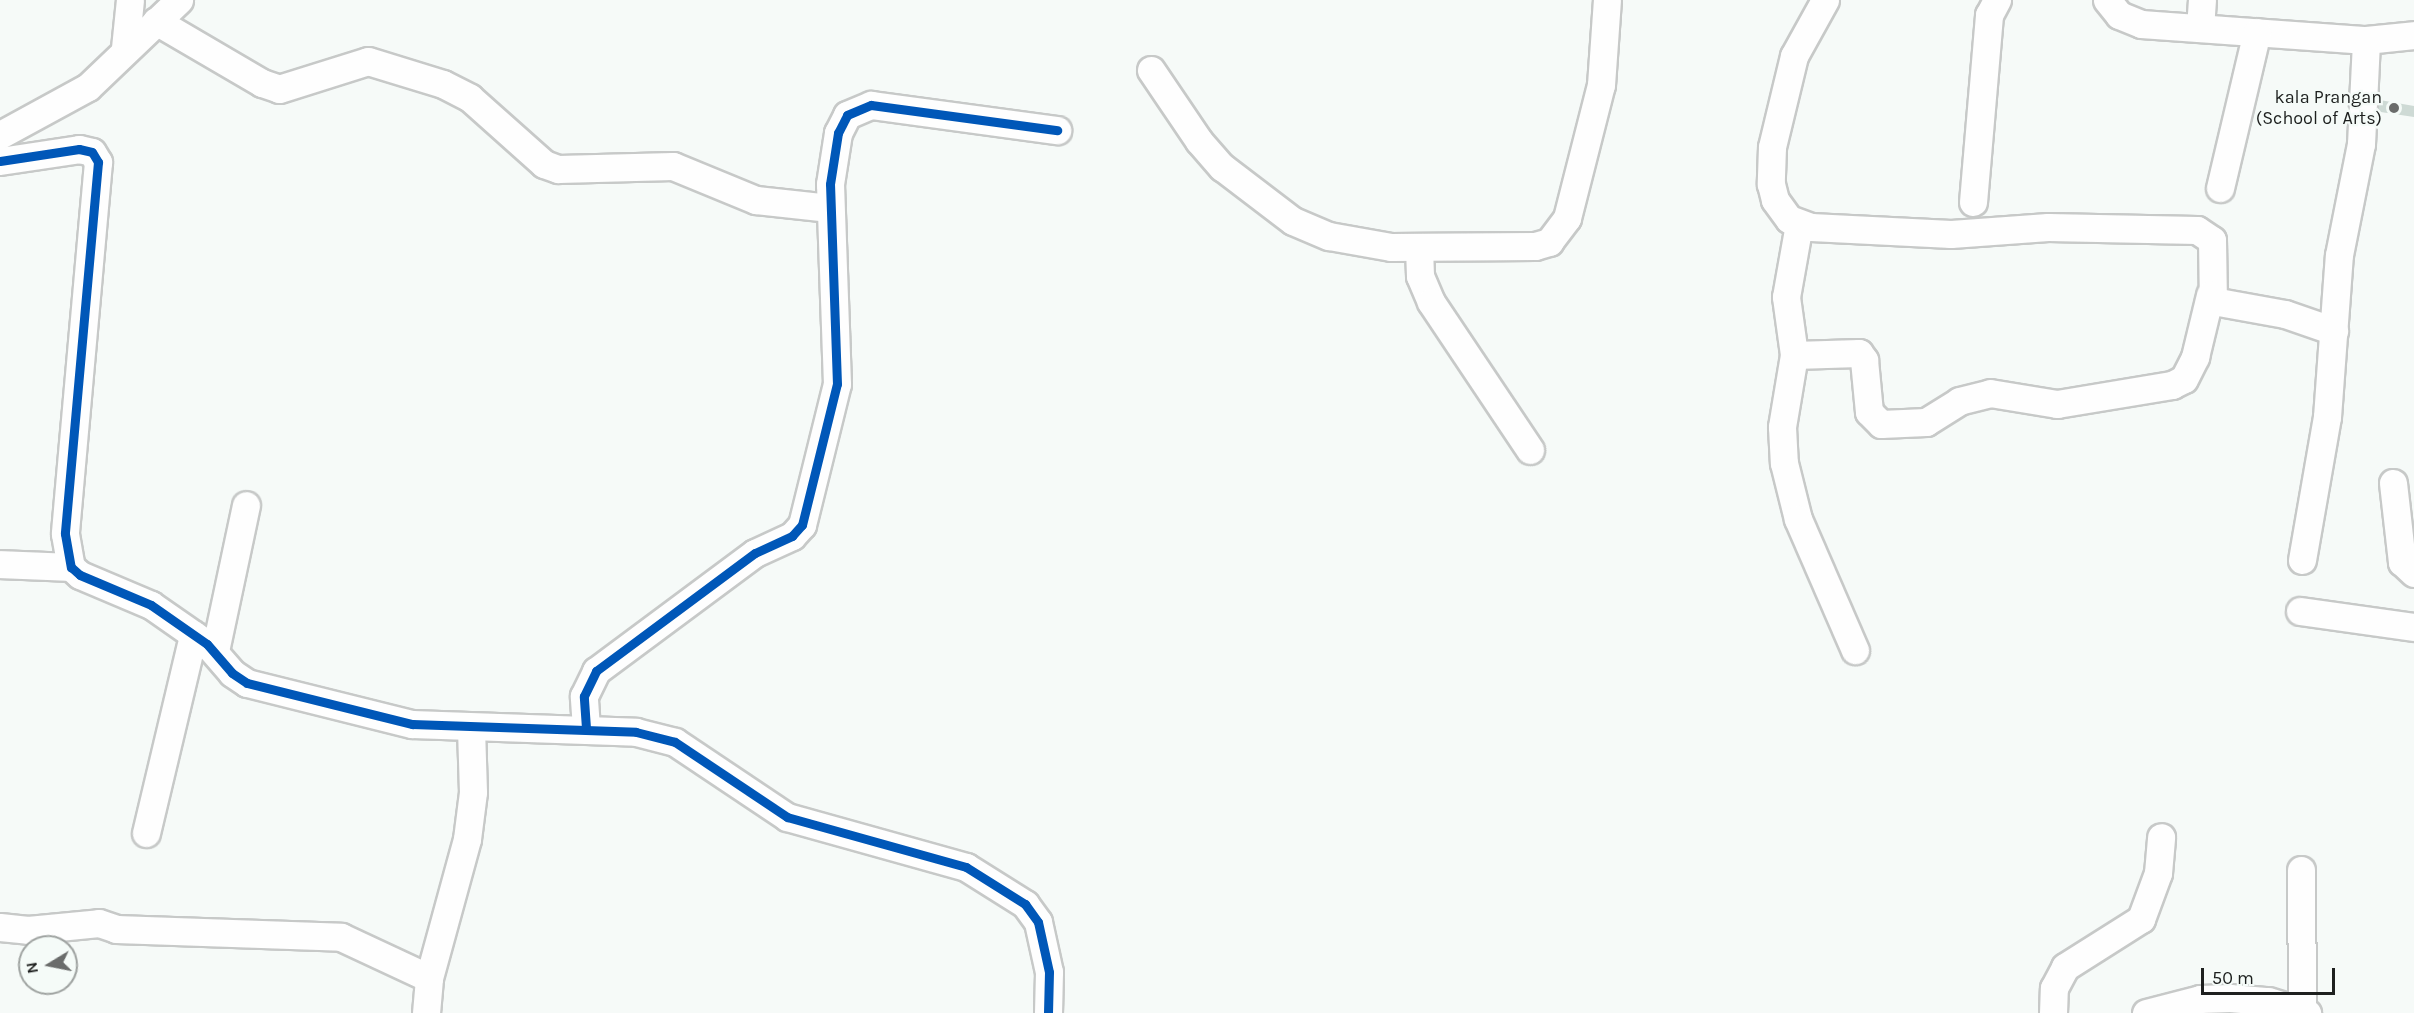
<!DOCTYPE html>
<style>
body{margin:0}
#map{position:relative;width:2414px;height:1013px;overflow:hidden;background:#f6faf8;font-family:Karla,sans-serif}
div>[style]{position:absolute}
.building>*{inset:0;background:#cedad5}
.roads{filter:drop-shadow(2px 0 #c7c9c8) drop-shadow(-2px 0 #c7c9c8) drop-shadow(0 2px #c7c9c8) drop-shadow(0 -2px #c7c9c8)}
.minor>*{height:27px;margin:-13.5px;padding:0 13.5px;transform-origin:13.5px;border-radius:13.5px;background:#fefefe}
.cycleway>*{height:9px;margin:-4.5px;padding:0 4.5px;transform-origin:4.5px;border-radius:4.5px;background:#0057b8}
.dots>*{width:16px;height:16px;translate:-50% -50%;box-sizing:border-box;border:3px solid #f5fbf8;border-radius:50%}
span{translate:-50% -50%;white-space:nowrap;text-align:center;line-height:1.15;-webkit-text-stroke:4.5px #f5fbf8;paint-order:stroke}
.poi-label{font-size:18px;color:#1e201f}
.right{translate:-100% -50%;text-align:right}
.north{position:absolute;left:18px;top:935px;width:60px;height:60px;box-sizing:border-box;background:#f5fbf8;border:2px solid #9fa3a1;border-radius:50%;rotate:260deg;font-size:16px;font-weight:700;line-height:24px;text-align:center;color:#1e201f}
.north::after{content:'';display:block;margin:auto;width:21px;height:27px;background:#6a6c6b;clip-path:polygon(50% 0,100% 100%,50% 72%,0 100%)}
.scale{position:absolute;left:2201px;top:968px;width:134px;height:27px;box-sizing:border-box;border:3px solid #1e201f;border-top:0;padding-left:8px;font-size:18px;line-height:21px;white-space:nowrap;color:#1e201f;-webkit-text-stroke:4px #f5fbf8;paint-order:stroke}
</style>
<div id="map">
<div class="building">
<div style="clip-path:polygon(2374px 99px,2414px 106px,2414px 117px,2374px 111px)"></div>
</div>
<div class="roads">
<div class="minor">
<div style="left:1825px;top:0;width:64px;rotate:119deg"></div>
<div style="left:1794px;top:56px;width:94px;rotate:103.6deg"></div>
<div style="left:1772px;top:147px;width:37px;rotate:92deg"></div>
<div style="left:1771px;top:184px;width:16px;rotate:76deg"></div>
<div style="left:1775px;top:200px;width:24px;rotate:54deg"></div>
<div style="left:1789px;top:219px;width:23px;rotate:20deg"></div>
<div style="left:1811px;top:227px;width:140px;rotate:2.9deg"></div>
<div style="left:1951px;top:234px;width:97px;rotate:-4.1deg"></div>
<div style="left:2048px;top:227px;width:149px;rotate:1.2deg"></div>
<div style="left:2197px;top:230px;width:18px;rotate:34deg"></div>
<div style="left:2212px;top:240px;width:61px;rotate:89.1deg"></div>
<div style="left:2213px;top:301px;width:73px;rotate:10.2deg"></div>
<div style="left:2285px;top:314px;width:52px;rotate:19.1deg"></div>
<div style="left:2107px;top:0;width:19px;rotate:51deg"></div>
<div style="left:2119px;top:15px;width:24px;rotate:22deg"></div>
<div style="left:2141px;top:24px;width:226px;rotate:4.1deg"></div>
<div style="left:2366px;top:40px;width:48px;rotate:-5.9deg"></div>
<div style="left:156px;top:21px;width:123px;rotate:30.3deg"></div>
<div style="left:262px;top:83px;width:18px;rotate:19deg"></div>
<div style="left:279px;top:89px;width:93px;rotate:-17.5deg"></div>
<div style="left:368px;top:61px;width:78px;rotate:17deg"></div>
<div style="left:443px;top:84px;width:30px;rotate:27deg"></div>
<div style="left:470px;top:98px;width:99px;rotate:41.7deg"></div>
<div style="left:544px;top:164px;width:15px;rotate:20deg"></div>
<div style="left:558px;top:169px;width:115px;rotate:-1.5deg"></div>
<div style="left:673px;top:166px;width:90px;rotate:22.3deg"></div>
<div style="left:756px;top:200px;width:74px;rotate:6.2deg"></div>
<div style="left:2200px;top:28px;width:28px;rotate:-86deg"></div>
<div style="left:125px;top:48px;width:48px;rotate:-84.1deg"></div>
<div style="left:1151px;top:70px;width:86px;rotate:55.9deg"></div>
<div style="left:1199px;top:141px;width:35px;rotate:49deg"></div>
<div style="left:1222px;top:167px;width:89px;rotate:37.3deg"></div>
<div style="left:1293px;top:221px;width:39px;rotate:23deg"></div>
<div style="left:1329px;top:236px;width:63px;rotate:10.1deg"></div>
<div style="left:1391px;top:247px;width:144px;rotate:-0.4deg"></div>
<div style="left:1535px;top:246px;width:15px;rotate:-16deg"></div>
<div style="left:1549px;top:242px;width:30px;rotate:-53deg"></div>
<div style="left:1567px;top:218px;width:137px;rotate:-75.7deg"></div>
<div style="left:1601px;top:85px;width:85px;rotate:-86deg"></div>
<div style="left:0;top:135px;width:100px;rotate:-28.6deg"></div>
<div style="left:88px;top:87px;width:126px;rotate:-43.7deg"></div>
<div style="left:0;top:161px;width:80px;rotate:-8.6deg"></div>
<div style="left:79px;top:149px;width:13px;rotate:13deg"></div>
<div style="left:92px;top:152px;width:12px;rotate:59deg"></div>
<div style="left:98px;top:162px;width:373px;rotate:95.1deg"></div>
<div style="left:65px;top:534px;width:34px;rotate:80deg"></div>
<div style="left:71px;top:567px;width:12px;rotate:42deg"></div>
<div style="left:80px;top:575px;width:77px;rotate:22.9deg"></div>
<div style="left:151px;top:605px;width:68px;rotate:34.9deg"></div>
<div style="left:207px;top:644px;width:38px;rotate:49deg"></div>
<div style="left:232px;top:673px;width:18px;rotate:34deg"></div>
<div style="left:247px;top:683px;width:170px;rotate:14deg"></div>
<div style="left:412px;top:724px;width:224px;rotate:2deg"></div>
<div style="left:636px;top:732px;width:40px;rotate:14.4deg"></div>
<div style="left:675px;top:742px;width:135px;rotate:33.8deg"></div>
<div style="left:787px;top:817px;width:186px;rotate:15.6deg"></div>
<div style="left:966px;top:867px;width:70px;rotate:32.1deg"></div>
<div style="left:1025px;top:904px;width:22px;rotate:54deg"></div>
<div style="left:1038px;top:922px;width:51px;rotate:77.6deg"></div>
<div style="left:1049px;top:972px;width:41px;rotate:91.4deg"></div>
<div style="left:2220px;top:188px;width:160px;rotate:-76.7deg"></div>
<div style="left:1973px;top:202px;width:188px;rotate:-85.1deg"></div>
<div style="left:1989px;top:15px;width:17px;rotate:-62deg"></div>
<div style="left:1799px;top:224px;width:74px;rotate:100.1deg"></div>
<div style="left:1786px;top:297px;width:59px;rotate:82.1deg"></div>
<div style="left:1794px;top:355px;width:73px;rotate:99.5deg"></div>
<div style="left:1782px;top:427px;width:36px;rotate:87deg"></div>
<div style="left:1784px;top:463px;width:58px;rotate:76deg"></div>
<div style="left:1798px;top:519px;width:143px;rotate:66.5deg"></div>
<div style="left:1419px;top:247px;width:29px;rotate:88deg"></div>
<div style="left:1420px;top:276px;width:28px;rotate:67deg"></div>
<div style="left:1431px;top:302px;width:178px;rotate:56.2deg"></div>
<div style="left:1794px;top:355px;width:65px;rotate:-1.8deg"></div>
<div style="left:1859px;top:353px;width:9px;rotate:54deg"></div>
<div style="left:1864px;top:360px;width:52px;rotate:84.5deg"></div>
<div style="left:1869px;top:412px;width:17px;rotate:45deg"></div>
<div style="left:1881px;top:424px;width:45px;rotate:-2.5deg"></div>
<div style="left:1926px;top:422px;width:39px;rotate:-32deg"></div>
<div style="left:1959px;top:401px;width:32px;rotate:-14deg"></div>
<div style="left:1990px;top:393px;width:68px;rotate:9.3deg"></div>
<div style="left:2057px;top:404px;width:117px;rotate:-9.4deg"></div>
<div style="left:2172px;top:385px;width:13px;rotate:-27deg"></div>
<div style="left:2184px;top:379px;width:25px;rotate:-63deg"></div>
<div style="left:2195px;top:357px;width:64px;rotate:-76.4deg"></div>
<div style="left:2393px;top:483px;width:80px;rotate:83.5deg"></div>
<div style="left:2402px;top:562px;width:16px;rotate:43deg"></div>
<div style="left:2302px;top:560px;width:145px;rotate:-80.1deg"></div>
<div style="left:2327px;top:417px;width:162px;rotate:-85.8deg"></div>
<div style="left:2339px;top:255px;width:113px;rotate:-78.8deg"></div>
<div style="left:2361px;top:144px;width:104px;rotate:-87.2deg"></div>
<div style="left:0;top:564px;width:71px;rotate:2.4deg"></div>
<div style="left:2300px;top:611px;width:115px;rotate:8deg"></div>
<div style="left:215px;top:651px;width:149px;rotate:-78deg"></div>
<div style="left:586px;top:728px;width:32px;rotate:-94deg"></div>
<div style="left:584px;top:696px;width:28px;rotate:-64deg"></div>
<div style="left:596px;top:671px;width:198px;rotate:-36.6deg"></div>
<div style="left:755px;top:553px;width:41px;rotate:-24.7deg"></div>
<div style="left:792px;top:536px;width:15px;rotate:-48deg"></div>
<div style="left:802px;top:525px;width:145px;rotate:-76.1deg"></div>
<div style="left:837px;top:384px;width:200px;rotate:-92deg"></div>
<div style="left:830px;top:184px;width:52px;rotate:-81.1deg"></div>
<div style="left:838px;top:133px;width:20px;rotate:-63deg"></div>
<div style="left:847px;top:115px;width:26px;rotate:-23deg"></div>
<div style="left:871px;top:105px;width:188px;rotate:7.7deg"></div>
<div style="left:146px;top:833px;width:204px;rotate:-76.6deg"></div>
<div style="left:2301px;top:870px;width:141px;rotate:89.6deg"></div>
<div style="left:0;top:927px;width:28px;rotate:6deg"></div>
<div style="left:28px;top:930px;width:71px;rotate:-5.6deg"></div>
<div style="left:99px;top:923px;width:18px;rotate:19deg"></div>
<div style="left:116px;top:929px;width:225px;rotate:2deg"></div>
<div style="left:341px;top:937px;width:97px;rotate:25deg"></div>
<div style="left:426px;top:1013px;width:35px;rotate:-85deg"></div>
<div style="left:429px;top:978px;width:144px;rotate:-74.7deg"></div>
<div style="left:467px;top:839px;width:47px;rotate:-82.7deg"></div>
<div style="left:473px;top:792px;width:64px;rotate:-91.8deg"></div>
<div style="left:2053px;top:1013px;width:25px;rotate:-88deg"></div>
<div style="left:2054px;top:988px;width:24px;rotate:-62deg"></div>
<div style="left:2065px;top:967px;width:90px;rotate:-32.3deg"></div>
<div style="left:2141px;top:919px;width:49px;rotate:-69.7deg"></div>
<div style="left:2158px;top:873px;width:36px;rotate:-85deg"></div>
<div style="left:2146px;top:1013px;width:56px;rotate:-14.5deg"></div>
<div style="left:2200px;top:999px;width:30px;rotate:-2deg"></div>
<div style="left:2230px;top:998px;width:38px;rotate:5deg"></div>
<div style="left:2268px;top:1001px;width:41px;rotate:17.1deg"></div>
</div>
</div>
<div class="cycleway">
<div style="left:0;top:161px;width:80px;rotate:-8.6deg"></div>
<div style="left:79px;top:149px;width:13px;rotate:13deg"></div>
<div style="left:92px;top:152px;width:12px;rotate:59deg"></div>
<div style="left:98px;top:162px;width:373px;rotate:95.1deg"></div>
<div style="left:65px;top:534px;width:34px;rotate:80deg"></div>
<div style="left:71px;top:567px;width:12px;rotate:42deg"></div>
<div style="left:80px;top:575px;width:77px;rotate:22.9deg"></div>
<div style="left:151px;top:605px;width:68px;rotate:34.9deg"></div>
<div style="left:207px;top:644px;width:38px;rotate:49deg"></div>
<div style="left:232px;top:673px;width:18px;rotate:34deg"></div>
<div style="left:247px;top:683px;width:170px;rotate:14deg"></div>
<div style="left:412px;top:724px;width:224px;rotate:2deg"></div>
<div style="left:636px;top:732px;width:40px;rotate:14.4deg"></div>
<div style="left:675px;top:742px;width:135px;rotate:33.8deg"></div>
<div style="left:787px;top:817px;width:186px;rotate:15.6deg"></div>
<div style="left:966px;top:867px;width:70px;rotate:32.1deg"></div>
<div style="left:1025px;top:904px;width:22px;rotate:54deg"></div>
<div style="left:1038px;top:922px;width:51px;rotate:77.6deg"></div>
<div style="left:1049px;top:972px;width:41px;rotate:91.4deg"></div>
<div style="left:586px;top:728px;width:32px;rotate:-94deg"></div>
<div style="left:584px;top:696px;width:28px;rotate:-64deg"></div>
<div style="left:596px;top:671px;width:198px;rotate:-36.6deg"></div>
<div style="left:755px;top:553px;width:41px;rotate:-24.7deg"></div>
<div style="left:792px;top:536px;width:15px;rotate:-48deg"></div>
<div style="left:802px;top:525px;width:145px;rotate:-76.1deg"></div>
<div style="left:837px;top:384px;width:200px;rotate:-92deg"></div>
<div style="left:830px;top:184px;width:52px;rotate:-81.1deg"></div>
<div style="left:838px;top:133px;width:20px;rotate:-63deg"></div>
<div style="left:847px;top:115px;width:26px;rotate:-23deg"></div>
<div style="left:871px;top:105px;width:188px;rotate:7.7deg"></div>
</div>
<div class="dots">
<div style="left:2394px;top:108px;background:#6a6c6b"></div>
</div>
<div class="poi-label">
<span class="right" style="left:2382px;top:108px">kala Prangan<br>(School of Arts)</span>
</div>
<div class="north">N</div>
<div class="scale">50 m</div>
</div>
